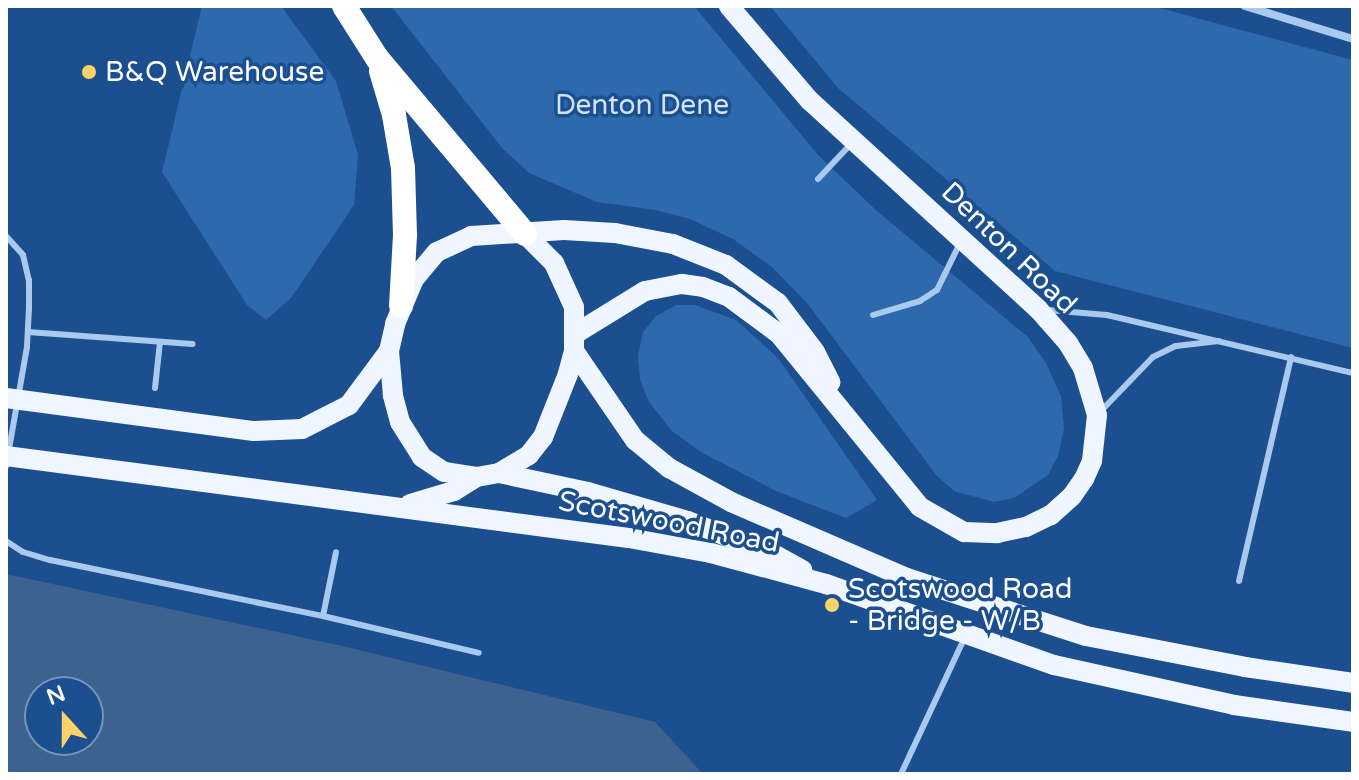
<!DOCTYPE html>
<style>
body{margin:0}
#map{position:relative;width:1359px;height:780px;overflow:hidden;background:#1b4f8f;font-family:"Varela Round",sans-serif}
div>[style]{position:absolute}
.green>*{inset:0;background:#2e69ad}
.water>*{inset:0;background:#3c6290}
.lane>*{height:6px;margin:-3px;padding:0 3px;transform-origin:3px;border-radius:3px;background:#a9c9ee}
.street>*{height:8px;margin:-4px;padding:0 4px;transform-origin:4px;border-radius:4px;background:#a9c9ee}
.primary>*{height:20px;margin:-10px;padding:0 10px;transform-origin:10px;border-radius:10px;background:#f0f6ff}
.highway>*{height:24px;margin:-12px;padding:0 12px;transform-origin:12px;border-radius:12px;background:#fff}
.dots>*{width:22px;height:22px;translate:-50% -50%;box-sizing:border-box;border:4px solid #1b4f8f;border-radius:50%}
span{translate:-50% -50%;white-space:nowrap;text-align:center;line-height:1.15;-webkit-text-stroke:7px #1b4f8f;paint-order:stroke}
.poi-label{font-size:28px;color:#fff}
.left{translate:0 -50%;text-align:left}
.park-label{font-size:28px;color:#cfe3fa}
.street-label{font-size:28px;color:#fff}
.frame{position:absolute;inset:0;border:8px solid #fff;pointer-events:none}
.north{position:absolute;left:24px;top:676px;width:80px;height:80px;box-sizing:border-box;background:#1b4f8f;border:2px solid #7695bc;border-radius:50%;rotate:339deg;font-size:22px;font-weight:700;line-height:32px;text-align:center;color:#fff}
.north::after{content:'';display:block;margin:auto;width:28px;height:36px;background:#ffd166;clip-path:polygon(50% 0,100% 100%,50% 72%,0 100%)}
</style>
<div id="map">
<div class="green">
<div style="clip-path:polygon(202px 6px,281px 6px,336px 81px,358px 155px,354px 205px,291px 298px,266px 320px,247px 305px,162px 172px)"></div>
<div style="clip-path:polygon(391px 6px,694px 6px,819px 156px,877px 211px,1028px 337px,1046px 363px,1061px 396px,1064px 429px,1058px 456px,1048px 475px,1014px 498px,994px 502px,954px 491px,937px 476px,807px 303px,772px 267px,733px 239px,690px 219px,655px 210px,597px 202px,529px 173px,502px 148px)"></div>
<div style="clip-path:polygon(770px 6px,1152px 6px,1353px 60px,1353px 348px,1055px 271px,838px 88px)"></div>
<div style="clip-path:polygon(676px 305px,695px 305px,736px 320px,778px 358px,877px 500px,846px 518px,776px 491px,701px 452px,672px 431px,649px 402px,640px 380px,638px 356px,643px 332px,656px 316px)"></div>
</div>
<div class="water">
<div style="clip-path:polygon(evenodd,6px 574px,338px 645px,655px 722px,703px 774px,6px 774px,6px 574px,40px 692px,88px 692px,88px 740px,40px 740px,40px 692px)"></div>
</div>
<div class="lane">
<div style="left:818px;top:179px;width:48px;rotate:-46.7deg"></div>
<div style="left:6px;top:236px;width:25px;rotate:48deg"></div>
<div style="left:23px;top:255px;width:26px;rotate:77deg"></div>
<div style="left:29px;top:280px;width:28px;rotate:90deg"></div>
<div style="left:29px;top:308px;width:39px;rotate:93deg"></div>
<div style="left:27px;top:347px;width:121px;rotate:100deg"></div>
<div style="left:1048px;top:310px;width:59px;rotate:4.8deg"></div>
<div style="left:1107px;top:315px;width:253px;rotate:13.3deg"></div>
<div style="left:873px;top:315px;width:49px;rotate:-16.6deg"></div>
<div style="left:920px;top:301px;width:20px;rotate:-33deg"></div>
<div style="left:937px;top:290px;width:52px;rotate:-63.9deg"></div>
<div style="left:28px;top:332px;width:165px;rotate:4.2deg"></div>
<div style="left:155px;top:388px;width:46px;rotate:-83.8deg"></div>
<div style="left:1100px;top:412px;width:76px;rotate:-46.1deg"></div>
<div style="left:1153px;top:357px;width:25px;rotate:-26deg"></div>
<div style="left:1176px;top:346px;width:43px;rotate:-6.6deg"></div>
<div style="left:6px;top:541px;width:20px;rotate:33deg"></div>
<div style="left:23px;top:552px;width:28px;rotate:17deg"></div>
<div style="left:50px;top:560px;width:279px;rotate:11.6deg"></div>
<div style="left:323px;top:616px;width:160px;rotate:13.3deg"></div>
<div style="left:1239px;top:581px;width:230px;rotate:-76.9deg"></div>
<div style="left:323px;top:616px;width:65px;rotate:-78.5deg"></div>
<div style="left:901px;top:774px;width:151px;rotate:-65deg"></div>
</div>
<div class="street">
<div style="left:1245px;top:6px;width:113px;rotate:17deg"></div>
</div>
<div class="primary">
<div style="left:525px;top:234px;width:41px;rotate:45deg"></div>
<div style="left:554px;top:263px;width:48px;rotate:65.6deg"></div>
<div style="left:574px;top:307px;width:44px;rotate:90deg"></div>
<div style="left:574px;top:351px;width:24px;rotate:105deg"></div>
<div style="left:568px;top:374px;width:68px;rotate:111.6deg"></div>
<div style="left:543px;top:437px;width:23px;rotate:128deg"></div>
<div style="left:529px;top:455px;width:35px;rotate:149deg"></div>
<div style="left:499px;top:473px;width:23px;rotate:170deg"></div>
<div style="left:476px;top:477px;width:32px;rotate:-171deg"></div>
<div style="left:444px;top:472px;width:27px;rotate:-146deg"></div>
<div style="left:422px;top:457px;width:41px;rotate:-122.2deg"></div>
<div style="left:400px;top:422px;width:28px;rotate:-105deg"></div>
<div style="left:393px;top:395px;width:44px;rotate:-95.2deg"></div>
<div style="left:389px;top:351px;width:28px;rotate:-77deg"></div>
<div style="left:395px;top:324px;width:49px;rotate:-67.1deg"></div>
<div style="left:414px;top:279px;width:35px;rotate:-50deg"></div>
<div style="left:437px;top:252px;width:38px;rotate:-25deg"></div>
<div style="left:471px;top:236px;width:93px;rotate:-3.7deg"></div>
<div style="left:564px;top:230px;width:51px;rotate:3.4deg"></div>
<div style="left:615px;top:233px;width:59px;rotate:10.7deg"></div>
<div style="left:673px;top:244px;width:57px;rotate:21.6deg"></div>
<div style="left:726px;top:265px;width:64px;rotate:36.2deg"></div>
<div style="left:778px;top:303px;width:61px;rotate:52.9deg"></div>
<div style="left:815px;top:352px;width:34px;rotate:63deg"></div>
<div style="left:575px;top:334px;width:82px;rotate:-31.6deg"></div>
<div style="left:645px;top:291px;width:38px;rotate:-11deg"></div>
<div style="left:682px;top:284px;width:21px;rotate:8deg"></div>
<div style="left:703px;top:287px;width:28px;rotate:21deg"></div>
<div style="left:729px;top:297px;width:62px;rotate:36.5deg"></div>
<div style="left:779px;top:334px;width:223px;rotate:50.8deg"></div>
<div style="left:920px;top:507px;width:51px;rotate:29.6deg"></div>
<div style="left:964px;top:532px;width:33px;rotate:2deg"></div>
<div style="left:997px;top:533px;width:30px;rotate:-12deg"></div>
<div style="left:1026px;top:527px;width:28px;rotate:-26deg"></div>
<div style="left:1051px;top:515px;width:28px;rotate:-42deg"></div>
<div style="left:1072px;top:496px;width:21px;rotate:-55deg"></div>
<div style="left:1084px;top:479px;width:20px;rotate:-66deg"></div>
<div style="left:1092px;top:461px;width:46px;rotate:-83.8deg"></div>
<div style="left:1097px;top:415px;width:49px;rotate:-106.6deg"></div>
<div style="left:1083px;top:368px;width:29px;rotate:-121deg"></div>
<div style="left:1068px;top:343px;width:45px;rotate:-131.4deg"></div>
<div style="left:1038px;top:309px;width:309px;rotate:-137.6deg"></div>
<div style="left:810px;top:101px;width:125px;rotate:-130.5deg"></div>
<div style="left:574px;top:351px;width:108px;rotate:55.6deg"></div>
<div style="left:635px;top:440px;width:44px;rotate:39.5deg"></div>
<div style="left:669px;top:468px;width:71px;rotate:28.7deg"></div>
<div style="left:731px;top:502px;width:192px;rotate:23.4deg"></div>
<div style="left:907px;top:578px;width:188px;rotate:18deg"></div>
<div style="left:1086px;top:636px;width:162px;rotate:11deg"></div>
<div style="left:1245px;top:667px;width:109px;rotate:8.4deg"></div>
<div style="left:6px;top:398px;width:250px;rotate:7.6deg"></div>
<div style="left:254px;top:431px;width:48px;rotate:-2.4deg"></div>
<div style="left:302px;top:429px;width:53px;rotate:-27.1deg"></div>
<div style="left:349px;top:405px;width:67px;rotate:-53.5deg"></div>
<div style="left:6px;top:456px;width:628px;rotate:7.5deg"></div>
<div style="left:629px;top:538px;width:83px;rotate:10.4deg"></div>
<div style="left:711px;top:553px;width:119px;rotate:15.1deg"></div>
<div style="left:826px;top:584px;width:242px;rotate:19.6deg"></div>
<div style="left:1054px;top:665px;width:184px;rotate:12.5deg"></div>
<div style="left:1234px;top:705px;width:120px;rotate:8.1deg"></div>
<div style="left:499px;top:473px;width:91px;rotate:12.1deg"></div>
<div style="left:588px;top:492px;width:104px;rotate:16.2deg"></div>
<div style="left:688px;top:521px;width:96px;rotate:21.5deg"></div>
<div style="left:777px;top:556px;width:29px;rotate:29deg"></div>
<div style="left:410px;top:504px;width:46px;rotate:-16.5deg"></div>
<div style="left:454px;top:491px;width:26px;rotate:-32deg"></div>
</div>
<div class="highway">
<div style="left:344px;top:6px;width:62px;rotate:57.6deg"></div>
<div style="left:377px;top:58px;width:230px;rotate:49.9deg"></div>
<div style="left:381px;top:71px;width:46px;rotate:73.5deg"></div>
<div style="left:394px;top:115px;width:54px;rotate:80.4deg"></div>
<div style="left:403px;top:168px;width:67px;rotate:88.3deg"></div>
<div style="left:405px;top:235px;width:71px;rotate:93.2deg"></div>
</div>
<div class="dots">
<div style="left:89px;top:72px;background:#ffd166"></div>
<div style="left:832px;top:605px;background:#ffd166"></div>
</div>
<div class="poi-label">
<span class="left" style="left:105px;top:72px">B&amp;Q Warehouse</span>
<span class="left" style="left:848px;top:605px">Scotswood Road<br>- Bridge - W/B</span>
</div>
<div class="park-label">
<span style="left:642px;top:105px">Denton Dene</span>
</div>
<div class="street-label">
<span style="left:1009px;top:248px;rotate:44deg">Denton Road</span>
<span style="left:669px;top:522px;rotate:11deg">Scotswood Road</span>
</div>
<div class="frame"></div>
<div class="north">N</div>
</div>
